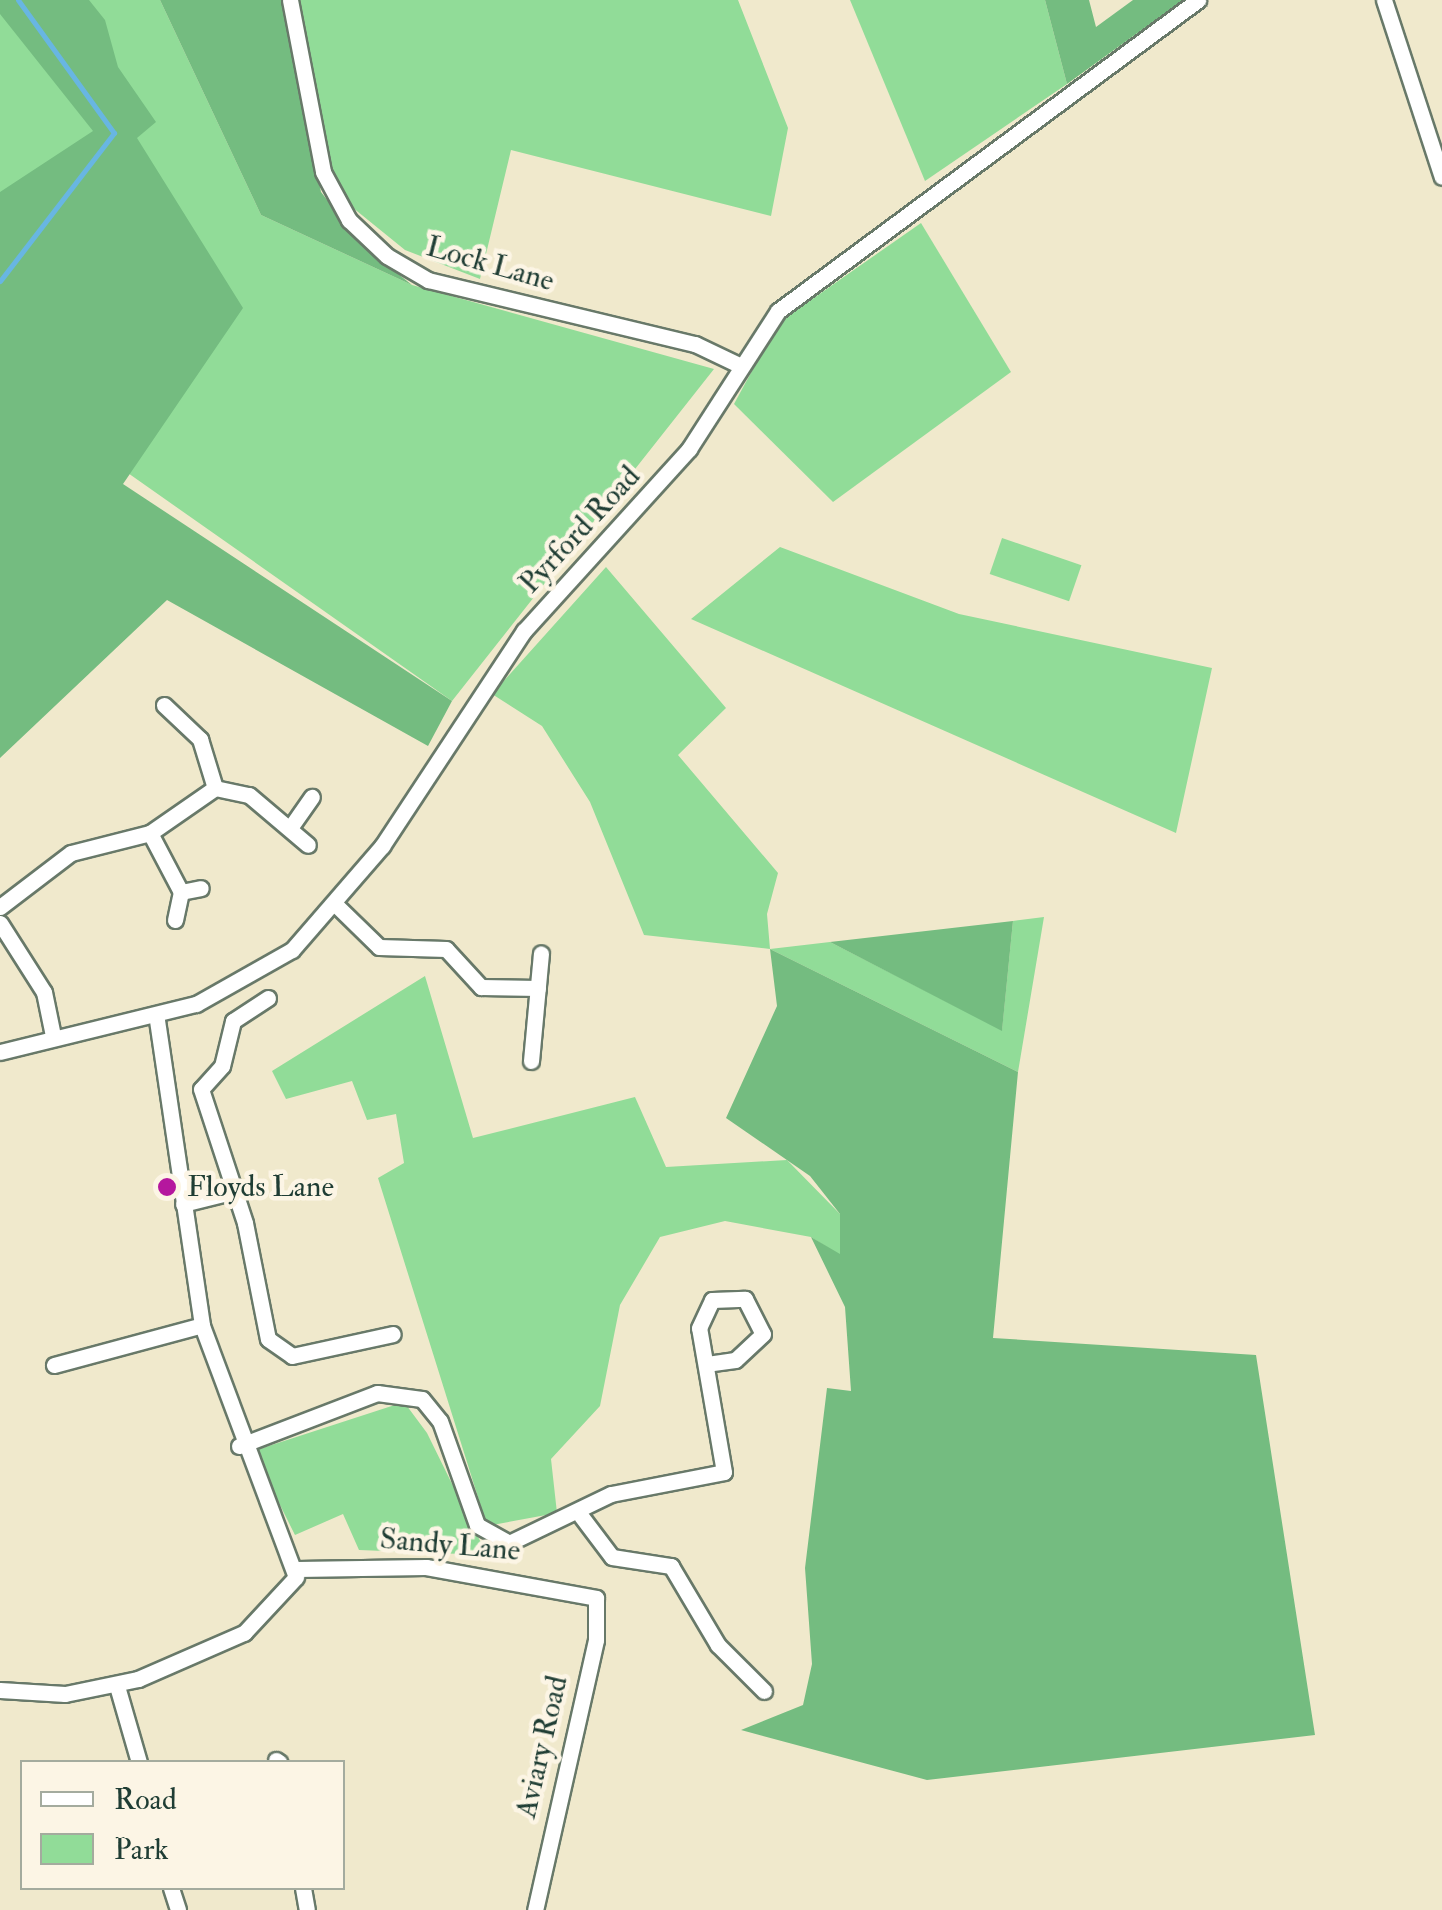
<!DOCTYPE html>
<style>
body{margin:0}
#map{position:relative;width:1442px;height:1910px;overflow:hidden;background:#f0e9cc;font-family:"IM FELL Double Pica",serif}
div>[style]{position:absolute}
.green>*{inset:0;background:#91dc98;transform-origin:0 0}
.forest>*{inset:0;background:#74bc80}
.stream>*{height:5px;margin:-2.5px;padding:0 2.5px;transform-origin:2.5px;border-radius:2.5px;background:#68b6e2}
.roads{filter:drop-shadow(2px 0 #687969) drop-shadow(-2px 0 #687969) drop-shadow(0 2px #687969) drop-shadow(0 -2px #687969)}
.street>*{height:15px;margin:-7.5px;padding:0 7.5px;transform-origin:7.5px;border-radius:7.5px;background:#fff}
.dots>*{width:28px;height:28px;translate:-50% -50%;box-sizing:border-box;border:5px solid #fcf5e5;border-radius:50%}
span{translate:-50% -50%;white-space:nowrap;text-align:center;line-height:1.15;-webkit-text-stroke:9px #fcf5e5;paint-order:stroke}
.street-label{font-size:30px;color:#1f3d34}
.poi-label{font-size:30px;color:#1f3d34}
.left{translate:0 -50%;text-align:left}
.legend{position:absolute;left:20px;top:1760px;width:325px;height:130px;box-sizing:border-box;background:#fcf5e5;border:2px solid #a4ab9e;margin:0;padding:12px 18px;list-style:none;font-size:30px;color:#1f3d34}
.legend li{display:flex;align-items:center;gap:20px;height:50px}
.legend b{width:50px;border:2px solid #a4ab9e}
</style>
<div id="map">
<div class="green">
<div style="clip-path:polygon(0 0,160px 0,261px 215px,412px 285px,714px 369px,452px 701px,0 383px)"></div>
<div style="clip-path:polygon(300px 0,738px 0,788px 128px,771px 216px,511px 150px,480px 279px,405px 250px,331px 190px)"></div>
<div style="clip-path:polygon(850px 0,1045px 0,1067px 84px,925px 181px)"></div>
<div style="clip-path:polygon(921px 223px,1011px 372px,833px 502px,734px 404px,778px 323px)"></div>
<div style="left:1002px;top:538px;width:84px;height:38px;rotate:19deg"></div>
<div style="clip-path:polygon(780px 547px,959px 614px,1212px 668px,1176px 833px,691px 619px)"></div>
<div style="clip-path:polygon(606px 567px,726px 708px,678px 755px,778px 873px,767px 914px,770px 949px,830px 942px,1002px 1030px,1013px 921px,1044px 917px,1018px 1072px,770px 949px,644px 935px,590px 802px,542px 726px,492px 694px)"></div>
<div style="clip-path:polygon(425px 976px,473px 1138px,635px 1097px,666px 1167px,787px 1160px,840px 1214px,841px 1256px,811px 1237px,725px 1221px,660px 1237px,620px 1305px,600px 1406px,551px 1459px,557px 1513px,487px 1526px,378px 1178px,404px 1163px,396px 1114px,367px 1120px,352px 1081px,286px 1099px,272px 1071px)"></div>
<div style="clip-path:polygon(404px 1402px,427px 1433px,487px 1555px,359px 1550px,343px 1514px,295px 1535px,253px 1451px)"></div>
</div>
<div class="forest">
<div style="clip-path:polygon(0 0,89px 0,105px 20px,118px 67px,156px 122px,137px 138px,243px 308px,123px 484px,452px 701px,428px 746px,167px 600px,0 758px,0 192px,93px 131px,0 14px)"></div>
<div style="clip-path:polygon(160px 0,282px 0,321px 192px,362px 245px,412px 285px,261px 215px)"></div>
<div style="clip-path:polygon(1045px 0,1089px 0,1096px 27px,1133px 0,1183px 0,1067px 84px)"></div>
<div style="clip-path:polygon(1013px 921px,1002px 1031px,830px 942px)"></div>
<div style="clip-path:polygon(770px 949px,1018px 1072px,993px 1338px,1256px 1355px,1315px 1735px,927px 1780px,741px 1730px,803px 1705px,812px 1664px,805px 1568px,827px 1388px,851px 1391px,845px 1307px,811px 1237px,840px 1254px,840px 1214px,810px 1176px,726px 1118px,777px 1006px)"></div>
</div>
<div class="stream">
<div style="left:0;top:281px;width:187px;rotate:-52.4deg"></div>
<div style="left:114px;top:133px;width:164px;rotate:-125.8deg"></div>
</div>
<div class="roads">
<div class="street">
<div style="left:290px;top:0;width:175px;rotate:79.1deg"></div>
<div style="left:323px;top:172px;width:55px;rotate:61.6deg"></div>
<div style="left:349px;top:220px;width:52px;rotate:43.5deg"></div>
<div style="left:387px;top:256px;width:48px;rotate:30.3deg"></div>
<div style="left:428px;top:280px;width:275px;rotate:13.5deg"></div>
<div style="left:695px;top:344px;width:47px;rotate:25.5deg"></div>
<div style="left:1384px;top:0;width:186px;rotate:71.9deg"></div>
<div style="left:164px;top:705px;width:50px;rotate:43.4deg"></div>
<div style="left:200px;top:739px;width:51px;rotate:73deg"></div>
<div style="left:215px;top:788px;width:35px;rotate:12deg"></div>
<div style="left:249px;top:795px;width:77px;rotate:40.3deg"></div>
<div style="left:290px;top:828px;width:38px;rotate:-55deg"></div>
<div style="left:150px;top:833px;width:67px;rotate:62.3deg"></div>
<div style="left:336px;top:905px;width:60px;rotate:44.3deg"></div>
<div style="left:379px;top:947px;width:67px;rotate:1.7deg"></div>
<div style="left:446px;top:949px;width:52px;rotate:47.4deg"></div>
<div style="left:481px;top:987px;width:57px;rotate:1deg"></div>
<div style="left:0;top:907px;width:89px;rotate:-37.3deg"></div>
<div style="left:71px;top:853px;width:81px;rotate:-14.2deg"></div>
<div style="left:150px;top:833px;width:79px;rotate:-34.7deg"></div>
<div style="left:175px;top:920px;width:29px;rotate:-78deg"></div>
<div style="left:181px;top:892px;width:20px;rotate:-11deg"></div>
<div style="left:0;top:923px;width:82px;rotate:57.5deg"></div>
<div style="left:44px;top:992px;width:45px;rotate:78.4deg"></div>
<div style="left:268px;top:998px;width:42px;rotate:146.7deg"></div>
<div style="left:233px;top:1021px;width:46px;rotate:103.7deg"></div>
<div style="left:222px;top:1066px;width:31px;rotate:132deg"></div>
<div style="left:201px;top:1089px;width:141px;rotate:71.8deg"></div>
<div style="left:245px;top:1223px;width:118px;rotate:78.8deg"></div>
<div style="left:268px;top:1339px;width:29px;rotate:35deg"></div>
<div style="left:292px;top:1356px;width:103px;rotate:-12.3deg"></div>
<div style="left:0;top:1052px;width:202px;rotate:-13.8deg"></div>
<div style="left:196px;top:1004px;width:110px;rotate:-29.4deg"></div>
<div style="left:292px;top:950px;width:138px;rotate:-49.1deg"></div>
<div style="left:382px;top:846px;width:258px;rotate:-56.6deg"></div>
<div style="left:524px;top:631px;width:246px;rotate:-47.8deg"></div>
<div style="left:689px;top:449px;width:164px;rotate:-57.2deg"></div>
<div style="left:778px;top:311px;width:523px;rotate:-36.52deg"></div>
<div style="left:531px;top:1061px;width:108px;rotate:-84.7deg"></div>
<div style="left:183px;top:1204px;width:54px;rotate:-14deg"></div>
<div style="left:54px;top:1365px;width:153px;rotate:-15.1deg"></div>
<div style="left:239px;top:1446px;width:148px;rotate:-21deg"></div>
<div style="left:377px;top:1393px;width:45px;rotate:7.6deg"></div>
<div style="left:422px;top:1399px;width:28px;rotate:51deg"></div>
<div style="left:440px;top:1421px;width:110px;rotate:70.4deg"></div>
<div style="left:477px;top:1525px;width:37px;rotate:29deg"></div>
<div style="left:509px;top:1543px;width:113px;rotate:-25.7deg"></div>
<div style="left:611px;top:1494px;width:115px;rotate:-11deg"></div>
<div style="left:724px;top:1472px;width:146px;rotate:-99.8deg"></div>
<div style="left:699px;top:1328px;width:31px;rotate:-65deg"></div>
<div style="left:712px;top:1300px;width:33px;rotate:-2deg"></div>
<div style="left:745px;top:1299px;width:39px;rotate:63deg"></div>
<div style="left:763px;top:1334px;width:38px;rotate:137deg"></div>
<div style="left:735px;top:1360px;width:28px;rotate:172deg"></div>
<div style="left:581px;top:1516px;width:51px;rotate:52.9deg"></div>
<div style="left:612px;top:1557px;width:60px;rotate:8.7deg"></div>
<div style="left:671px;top:1566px;width:92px;rotate:59.3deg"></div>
<div style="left:718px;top:1645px;width:65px;rotate:45deg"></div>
<div style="left:297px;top:1569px;width:129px;rotate:-0.9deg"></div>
<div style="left:426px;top:1567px;width:173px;rotate:10.3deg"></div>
<div style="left:596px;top:1598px;width:42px;rotate:90deg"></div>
<div style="left:596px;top:1640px;width:277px;rotate:102.7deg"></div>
<div style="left:117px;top:1686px;width:79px;rotate:73.9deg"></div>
<div style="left:0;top:1690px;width:65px;rotate:3.5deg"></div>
<div style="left:65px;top:1694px;width:75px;rotate:-11.6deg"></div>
<div style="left:138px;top:1679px;width:116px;rotate:-23.5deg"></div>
<div style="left:244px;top:1633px;width:76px;rotate:-47.1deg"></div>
<div style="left:296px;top:1577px;width:269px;rotate:-110.5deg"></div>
<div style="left:202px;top:1325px;width:313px;rotate:-98.4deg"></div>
<div style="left:276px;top:1760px;width:4px;rotate:34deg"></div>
<div style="left:171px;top:1888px;width:23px;rotate:72deg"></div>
<div style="left:303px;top:1888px;width:22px;rotate:80deg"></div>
</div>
</div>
<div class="dots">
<div style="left:167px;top:1187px;background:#b5179e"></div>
</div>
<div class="street-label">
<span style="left:490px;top:264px;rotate:16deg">Lock Lane</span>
<span style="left:580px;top:530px;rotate:-47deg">Pyrford Road</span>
<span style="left:450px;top:1545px;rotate:5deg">Sandy Lane</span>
<span style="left:542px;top:1747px;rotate:-77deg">Aviary Road</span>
</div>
<div class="poi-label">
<span class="left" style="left:187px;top:1187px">Floyds Lane</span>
</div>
<ul class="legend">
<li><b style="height:12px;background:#fff"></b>Road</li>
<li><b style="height:28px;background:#91dc98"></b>Park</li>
</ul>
</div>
